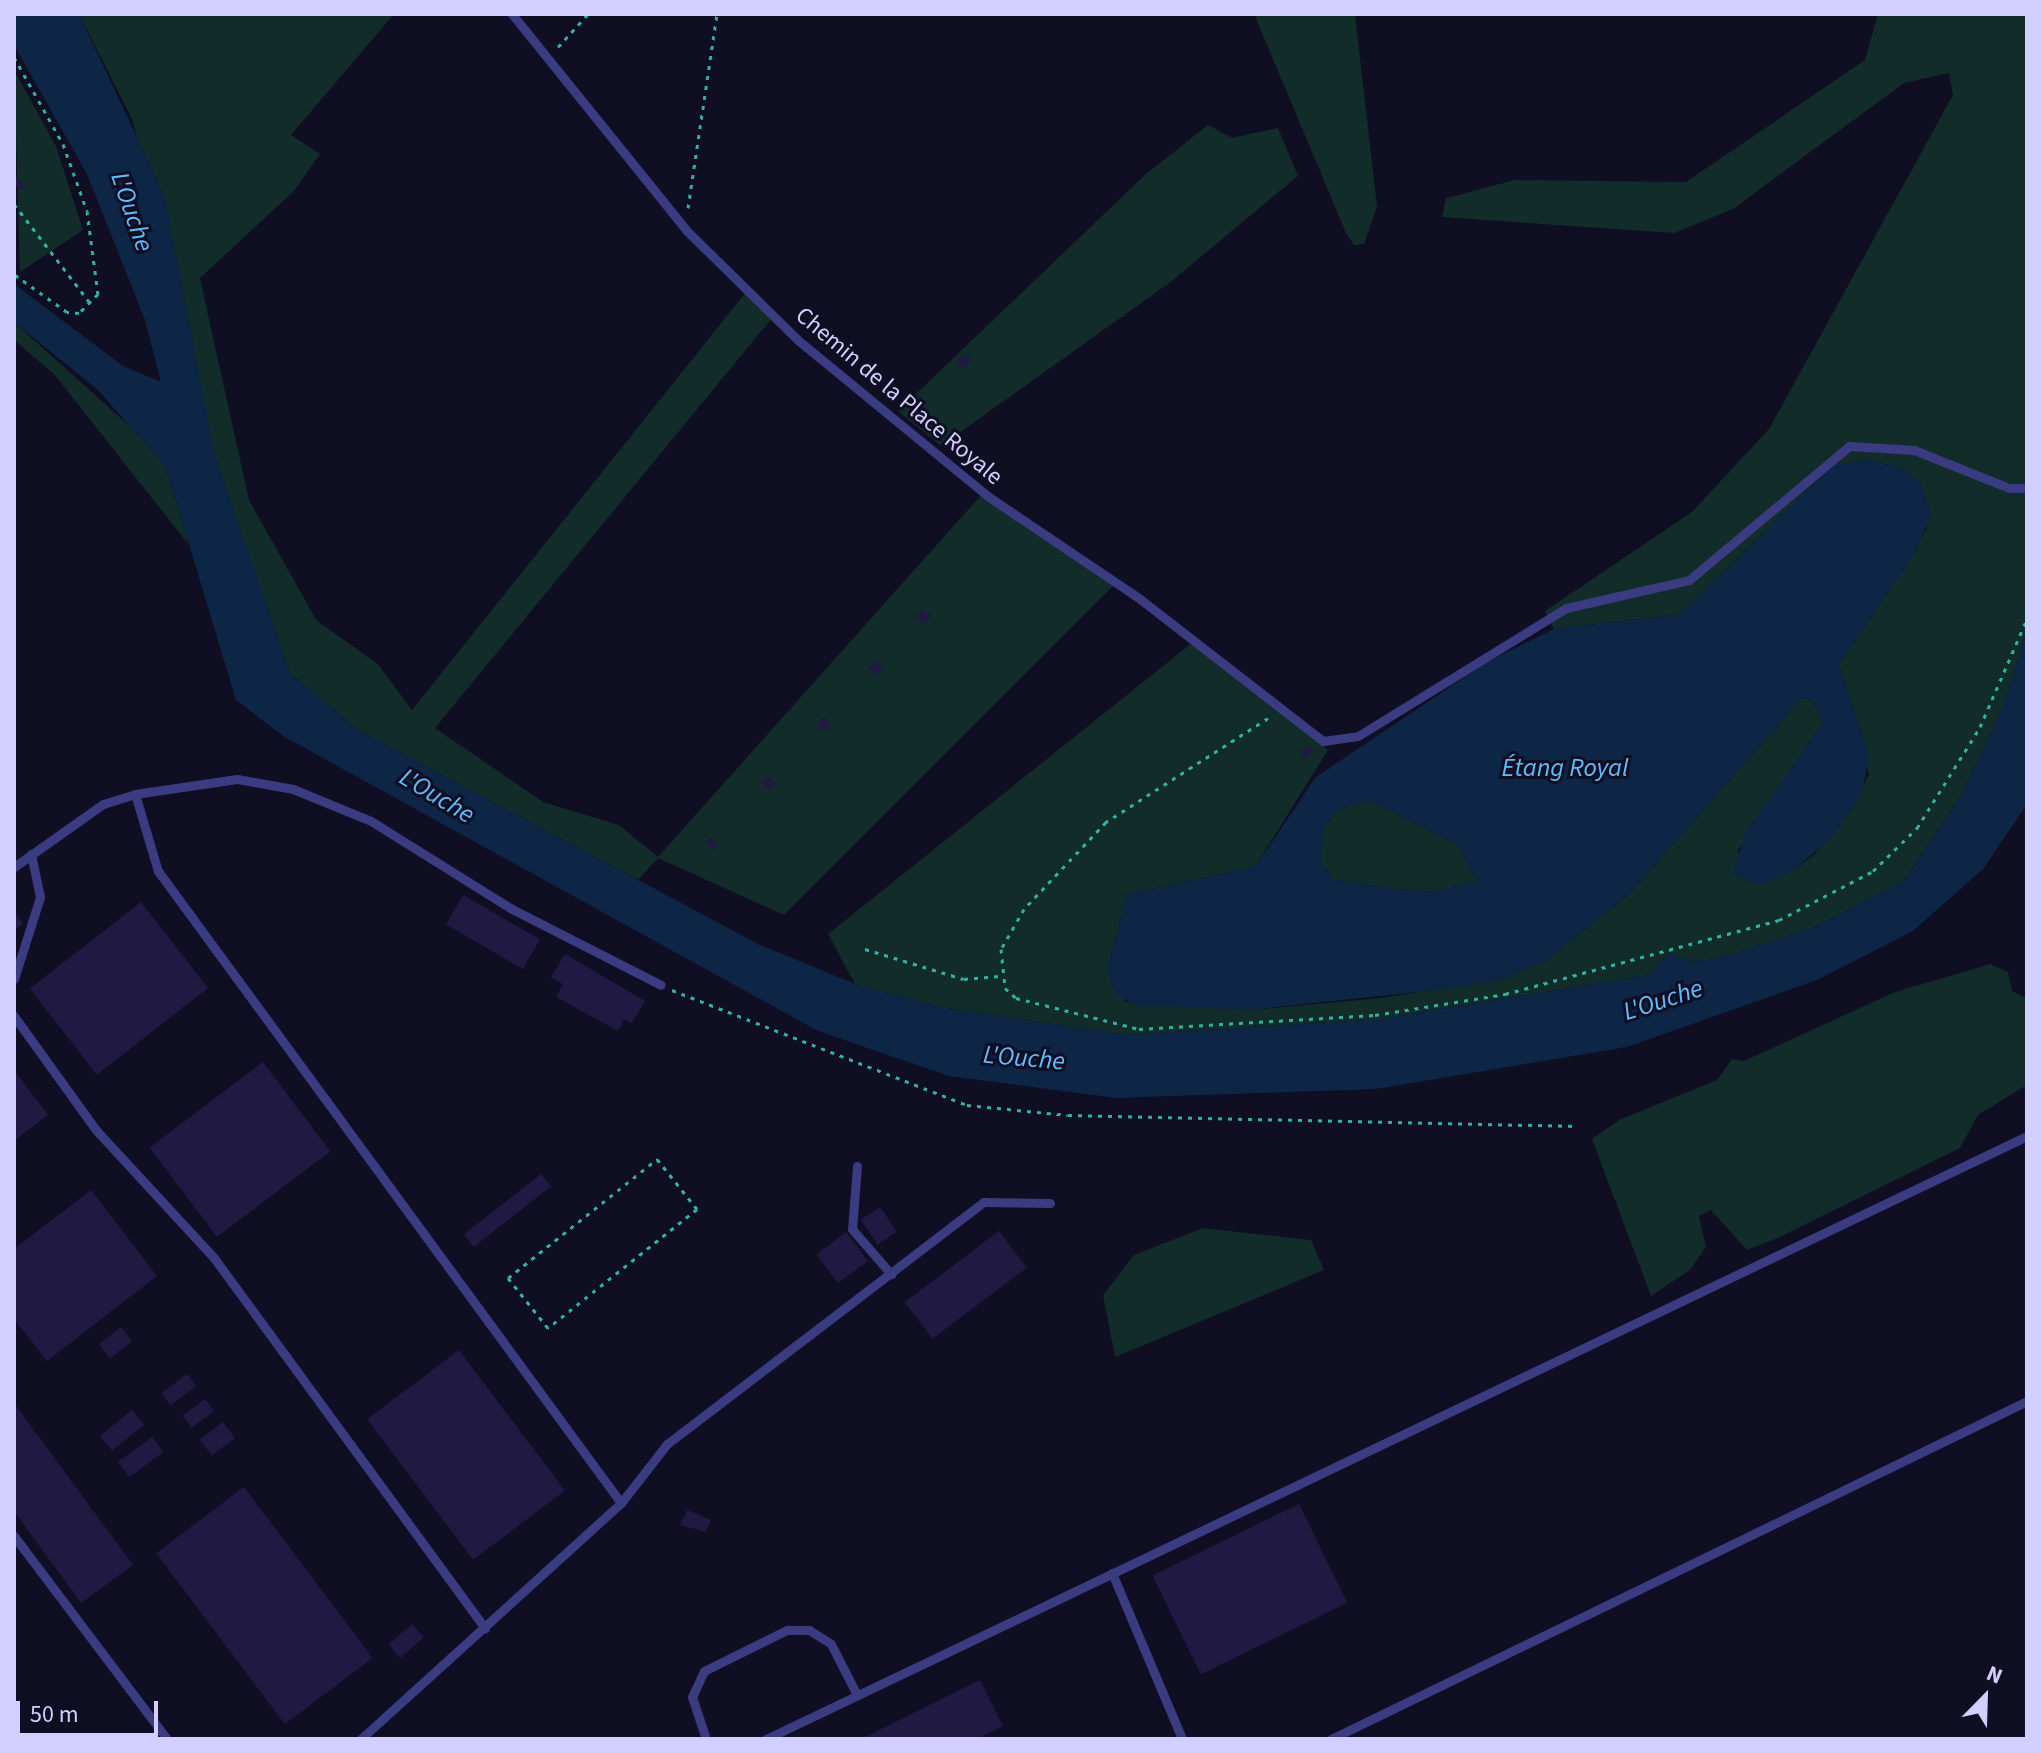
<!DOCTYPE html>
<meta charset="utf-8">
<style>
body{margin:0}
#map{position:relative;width:2041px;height:1753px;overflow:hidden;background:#100e22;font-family:"Source Sans 3",sans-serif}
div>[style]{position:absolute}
.green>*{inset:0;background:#112c29}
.water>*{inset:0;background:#0d2646}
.building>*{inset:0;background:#201a42;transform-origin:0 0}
.path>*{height:3px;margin-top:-1.5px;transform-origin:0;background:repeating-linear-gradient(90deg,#30b1a3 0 4px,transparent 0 10px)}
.lane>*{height:9px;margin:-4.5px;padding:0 4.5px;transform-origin:4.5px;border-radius:4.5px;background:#3a3b80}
span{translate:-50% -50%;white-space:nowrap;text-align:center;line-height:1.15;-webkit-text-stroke:6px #100e22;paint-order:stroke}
.street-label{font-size:24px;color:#d2cffe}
.water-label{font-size:26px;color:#60bcfc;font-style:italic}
.frame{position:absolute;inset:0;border:16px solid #d2cffe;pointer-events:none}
.north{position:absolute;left:1945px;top:1657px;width:80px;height:80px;-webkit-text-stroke:6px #100e22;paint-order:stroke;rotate:23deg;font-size:22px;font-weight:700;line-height:32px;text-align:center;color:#d2cffe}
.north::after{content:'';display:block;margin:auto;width:28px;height:36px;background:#d2cffe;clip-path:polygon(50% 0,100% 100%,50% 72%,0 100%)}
.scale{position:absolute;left:16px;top:1701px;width:142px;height:36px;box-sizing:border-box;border:4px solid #d2cffe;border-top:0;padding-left:10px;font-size:24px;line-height:28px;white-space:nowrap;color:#d2cffe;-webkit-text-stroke:6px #100e22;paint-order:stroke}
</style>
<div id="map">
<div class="green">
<div style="clip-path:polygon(79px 14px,394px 14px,291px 135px,320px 154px,294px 191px,200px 278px,249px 500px,317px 621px,378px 664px,412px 710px,746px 292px,772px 318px,435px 728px,543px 802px,619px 825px,658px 857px,983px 493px,1114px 585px,784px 915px,658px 858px,638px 880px,358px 730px,290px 673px,281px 656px,214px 452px,132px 119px)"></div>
<div style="clip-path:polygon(1254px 14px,1355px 14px,1377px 207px,1364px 244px,1354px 245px,1346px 233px)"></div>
<div style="clip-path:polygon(1878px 14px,2027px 14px,2027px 629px,2004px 705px,1961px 796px,1904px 881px,1809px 930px,1719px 958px,1692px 962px,1669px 953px,1649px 975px,1380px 1019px,1126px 1035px,940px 1007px,855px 984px,828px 934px,1193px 642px,1328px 750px,1255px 867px,1127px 894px,1107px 971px,1126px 1002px,1250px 1010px,1381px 998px,1501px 980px,1545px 961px,1628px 895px,1802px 698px,1812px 700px,1823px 723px,1737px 852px,1795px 869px,1814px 855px,1849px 813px,1869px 774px,1839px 664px,1927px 528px,1902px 468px,1866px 460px,1832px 466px,1681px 614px,1554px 629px,1545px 611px,1692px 512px,1769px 429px,1953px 95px,1949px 73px,1904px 83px,1733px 209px,1674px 233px,1442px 217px,1446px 198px,1515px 180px,1686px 182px,1865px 60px)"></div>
<div style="clip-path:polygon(14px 70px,56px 146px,83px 230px,20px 272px)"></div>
<div style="clip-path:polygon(1208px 125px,1232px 138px,1278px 128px,1298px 176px,1168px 284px,941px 446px,898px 411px,1146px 174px)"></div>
<div style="clip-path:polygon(14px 322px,146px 441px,166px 468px,189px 545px,54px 374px,14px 340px)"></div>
<div style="clip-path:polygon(1370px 800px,1458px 845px,1477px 882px,1428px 893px,1333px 880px,1320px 860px,1324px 826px,1340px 809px)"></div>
<div style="clip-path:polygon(1990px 964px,2008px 972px,2012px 991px,2027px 999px,2027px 1085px,1978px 1115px,1960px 1148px,1780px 1237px,1747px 1250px,1711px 1210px,1699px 1216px,1706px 1247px,1690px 1270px,1651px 1296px,1592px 1139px,1619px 1120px,1717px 1080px,1732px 1059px,1744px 1061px,1895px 992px)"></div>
<div style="clip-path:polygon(1203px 1228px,1311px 1240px,1324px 1270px,1115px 1357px,1103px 1295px,1134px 1255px)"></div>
</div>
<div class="water">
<div style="clip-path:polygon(14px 14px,79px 14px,165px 197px,214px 452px,290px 673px,358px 730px,758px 944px,855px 984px,940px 1007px,1126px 1035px,1380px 1019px,1649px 975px,1669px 953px,1692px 962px,1719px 958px,1809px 930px,1904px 881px,1961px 796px,2004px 705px,2027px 629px,2027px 804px,1983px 869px,1913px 931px,1817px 980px,1627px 1047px,1376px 1089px,1116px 1098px,949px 1076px,818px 1031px,283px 736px,236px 700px,166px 468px,98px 390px,14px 322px,14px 284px,123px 366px,161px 382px,145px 320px,87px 174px,14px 45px)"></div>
<div style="clip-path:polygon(evenodd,1866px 460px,1902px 468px,1920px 482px,1931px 515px,1914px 555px,1839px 664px,1869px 755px,1862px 794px,1832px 837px,1795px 869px,1761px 885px,1732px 875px,1746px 832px,1823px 723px,1812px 700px,1802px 698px,1628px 895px,1545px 961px,1502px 980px,1446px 989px,1250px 1010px,1137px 1005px,1117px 996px,1107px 971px,1127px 894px,1255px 867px,1316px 777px,1487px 662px,1554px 629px,1681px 614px,1832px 466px,1866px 460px,1370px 800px,1458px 845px,1477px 882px,1428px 893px,1333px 880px,1321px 860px,1324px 826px,1340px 809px,1370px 800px)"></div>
</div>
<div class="building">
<div style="clip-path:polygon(16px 176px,25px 187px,20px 191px,14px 183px)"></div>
<div style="clip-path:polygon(968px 354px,972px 358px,963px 368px,956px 361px)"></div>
<div style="left:923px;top:609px;width:11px;height:10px;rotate:41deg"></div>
<div style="left:875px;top:660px;width:11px;height:11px;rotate:41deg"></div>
<div style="left:823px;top:717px;width:11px;height:10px;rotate:41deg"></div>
<div style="clip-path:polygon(1308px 745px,1314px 751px,1303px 759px,1301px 750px)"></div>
<div style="left:768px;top:776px;width:11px;height:10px;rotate:41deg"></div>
<div style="left:710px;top:838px;width:11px;height:6px;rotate:41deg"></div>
<div style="left:463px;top:895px;width:89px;height:34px;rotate:30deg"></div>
<div style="left:141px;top:902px;width:109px;height:141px;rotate:52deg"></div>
<div style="clip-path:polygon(14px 911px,23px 924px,14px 930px)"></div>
<div style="clip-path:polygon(565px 954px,645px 1001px,632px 1023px,624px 1019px,618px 1031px,556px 997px,563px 984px,551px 977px)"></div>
<div style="left:263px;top:1062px;width:112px;height:142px;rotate:53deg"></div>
<div style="clip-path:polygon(14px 1070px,48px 1115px,14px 1141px)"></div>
<div style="left:541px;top:1174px;width:16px;height:98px;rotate:52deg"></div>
<div style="clip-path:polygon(91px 1190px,157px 1276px,47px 1361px,14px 1319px,14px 1249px)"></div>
<div style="left:880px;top:1207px;width:30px;height:23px;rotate:56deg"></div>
<div style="left:999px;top:1231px;width:46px;height:118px;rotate:53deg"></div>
<div style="left:846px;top:1232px;width:36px;height:37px;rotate:53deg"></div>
<div style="left:121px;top:1327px;width:18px;height:28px;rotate:52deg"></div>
<div style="left:459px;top:1350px;width:176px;height:115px;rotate:53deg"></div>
<div style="left:187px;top:1374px;width:15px;height:32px;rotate:53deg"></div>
<div style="left:205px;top:1399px;width:15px;height:28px;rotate:53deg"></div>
<div style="clip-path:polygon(14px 1403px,133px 1565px,81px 1603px,14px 1511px)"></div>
<div style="left:132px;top:1410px;width:19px;height:41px;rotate:51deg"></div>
<div style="left:223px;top:1422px;width:20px;height:29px;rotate:53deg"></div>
<div style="left:152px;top:1437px;width:19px;height:42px;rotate:54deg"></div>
<div style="left:244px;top:1487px;width:214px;height:110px;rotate:53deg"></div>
<div style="left:1299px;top:1504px;width:110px;height:163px;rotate:64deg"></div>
<div style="clip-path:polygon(687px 1510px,711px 1520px,706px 1532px,680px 1525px)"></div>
<div style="left:412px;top:1624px;width:18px;height:31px;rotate:49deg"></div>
<div style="clip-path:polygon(980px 1680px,1003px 1726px,977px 1739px,861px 1739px)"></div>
</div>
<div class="path">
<div style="left:558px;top:47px;width:45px;rotate:-47.7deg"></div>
<div style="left:14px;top:57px;width:100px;rotate:60.6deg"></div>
<div style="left:63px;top:144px;width:71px;rotate:70.3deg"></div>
<div style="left:87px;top:211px;width:84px;rotate:82.5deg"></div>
<div style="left:98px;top:294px;width:27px;rotate:135deg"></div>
<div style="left:79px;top:313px;width:12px;rotate:-175deg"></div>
<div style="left:67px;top:312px;width:65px;rotate:-144.4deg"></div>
<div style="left:14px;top:204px;width:126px;rotate:52.4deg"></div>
<div style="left:688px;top:208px;width:196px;rotate:-81.5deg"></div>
<div style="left:1268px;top:718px;width:193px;rotate:147.3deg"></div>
<div style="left:1106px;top:822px;width:120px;rotate:133.3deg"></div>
<div style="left:1024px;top:909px;width:46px;rotate:119.9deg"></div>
<div style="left:1001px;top:949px;width:39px;rotate:84deg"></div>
<div style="left:1005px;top:988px;width:15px;rotate:42deg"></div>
<div style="left:1016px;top:998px;width:127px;rotate:14.1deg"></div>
<div style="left:1139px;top:1029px;width:236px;rotate:-3.4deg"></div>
<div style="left:1375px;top:1015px;width:132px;rotate:-9.2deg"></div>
<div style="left:1505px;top:994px;width:284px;rotate:-15.1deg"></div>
<div style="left:1779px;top:920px;width:106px;rotate:-27.5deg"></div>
<div style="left:1873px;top:871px;width:62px;rotate:-44.3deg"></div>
<div style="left:1917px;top:828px;width:119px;rotate:-58deg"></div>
<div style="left:1980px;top:727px;width:118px;rotate:-66.5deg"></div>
<div style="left:865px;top:949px;width:103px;rotate:16.9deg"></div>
<div style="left:964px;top:979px;width:38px;rotate:-5deg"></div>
<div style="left:672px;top:990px;width:317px;rotate:21.3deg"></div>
<div style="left:967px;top:1105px;width:101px;rotate:5.7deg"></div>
<div style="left:1068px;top:1115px;width:510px;rotate:1.24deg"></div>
<div style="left:657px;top:1159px;width:64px;rotate:51.3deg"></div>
<div style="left:697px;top:1209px;width:191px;rotate:141.4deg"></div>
<div style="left:548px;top:1328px;width:64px;rotate:-128.7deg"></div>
<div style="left:508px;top:1278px;width:191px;rotate:-38.6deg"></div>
</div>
<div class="lane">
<div style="left:512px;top:14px;width:277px;rotate:51.1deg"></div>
<div style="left:686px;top:230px;width:158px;rotate:44.5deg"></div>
<div style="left:799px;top:341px;width:246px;rotate:39.4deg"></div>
<div style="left:989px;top:497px;width:182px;rotate:34deg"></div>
<div style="left:1140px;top:599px;width:232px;rotate:37.8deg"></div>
<div style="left:1323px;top:741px;width:35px;rotate:-8deg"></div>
<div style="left:1358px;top:736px;width:244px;rotate:-31.6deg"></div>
<div style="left:1566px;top:608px;width:126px;rotate:-12.8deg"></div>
<div style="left:1689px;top:580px;width:209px;rotate:-39.9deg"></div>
<div style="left:1849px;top:446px;width:65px;rotate:3.5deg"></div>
<div style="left:1914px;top:450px;width:102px;rotate:21.8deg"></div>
<div style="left:2009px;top:488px;width:18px"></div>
<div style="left:135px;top:794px;width:80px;rotate:73.4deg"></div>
<div style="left:158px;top:871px;width:783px;rotate:53.77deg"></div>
<div style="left:621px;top:1503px;width:351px;rotate:137.8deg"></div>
<div style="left:14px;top:867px;width:109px;rotate:-35.3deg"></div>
<div style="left:103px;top:804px;width:34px;rotate:-17deg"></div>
<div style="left:135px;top:794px;width:103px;rotate:-8.4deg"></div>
<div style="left:237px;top:779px;width:57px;rotate:10.1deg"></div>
<div style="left:293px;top:789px;width:84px;rotate:22.3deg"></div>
<div style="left:371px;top:821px;width:164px;rotate:32deg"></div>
<div style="left:510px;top:908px;width:169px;rotate:27deg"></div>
<div style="left:14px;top:979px;width:86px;rotate:-72.4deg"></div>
<div style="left:40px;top:897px;width:44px;rotate:-101.8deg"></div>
<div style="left:14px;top:1016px;width:140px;rotate:54.3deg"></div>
<div style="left:96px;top:1130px;width:174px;rotate:47.3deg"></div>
<div style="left:214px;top:1258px;width:459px;rotate:53.8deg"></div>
<div style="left:857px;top:1166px;width:63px;rotate:94.5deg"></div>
<div style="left:852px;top:1229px;width:60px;rotate:49.1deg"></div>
<div style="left:621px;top:1503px;width:75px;rotate:-52.1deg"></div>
<div style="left:667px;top:1444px;width:398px;rotate:-37.4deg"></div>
<div style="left:983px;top:1202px;width:67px;rotate:0.9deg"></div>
<div style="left:14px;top:1536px;width:254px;rotate:53deg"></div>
<div style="left:1112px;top:1573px;width:180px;rotate:67.1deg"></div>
<div style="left:706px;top:1739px;width:44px;rotate:-108.4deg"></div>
<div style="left:692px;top:1697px;width:29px;rotate:-65deg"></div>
<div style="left:704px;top:1671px;width:93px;rotate:-26.3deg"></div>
<div style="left:787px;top:1630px;width:22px"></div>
<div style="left:809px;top:1630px;width:26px;rotate:32deg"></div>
<div style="left:831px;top:1644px;width:57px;rotate:63deg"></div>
<div style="left:766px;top:1739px;width:1398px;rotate:-25.56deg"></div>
<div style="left:1331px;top:1739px;width:774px;rotate:-25.9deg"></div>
</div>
<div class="street-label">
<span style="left:899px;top:396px;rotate:40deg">Chemin de la Place Royale</span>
</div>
<div class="water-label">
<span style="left:132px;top:212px;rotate:71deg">L'Ouche</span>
<span style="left:1565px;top:768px">Étang Royal</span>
<span style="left:437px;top:796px;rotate:31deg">L'Ouche</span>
<span style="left:1663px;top:1000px;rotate:-18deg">L'Ouche</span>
<span style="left:1024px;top:1058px;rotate:5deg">L'Ouche</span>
</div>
<div class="frame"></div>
<div class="north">N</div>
<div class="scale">50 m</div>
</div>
